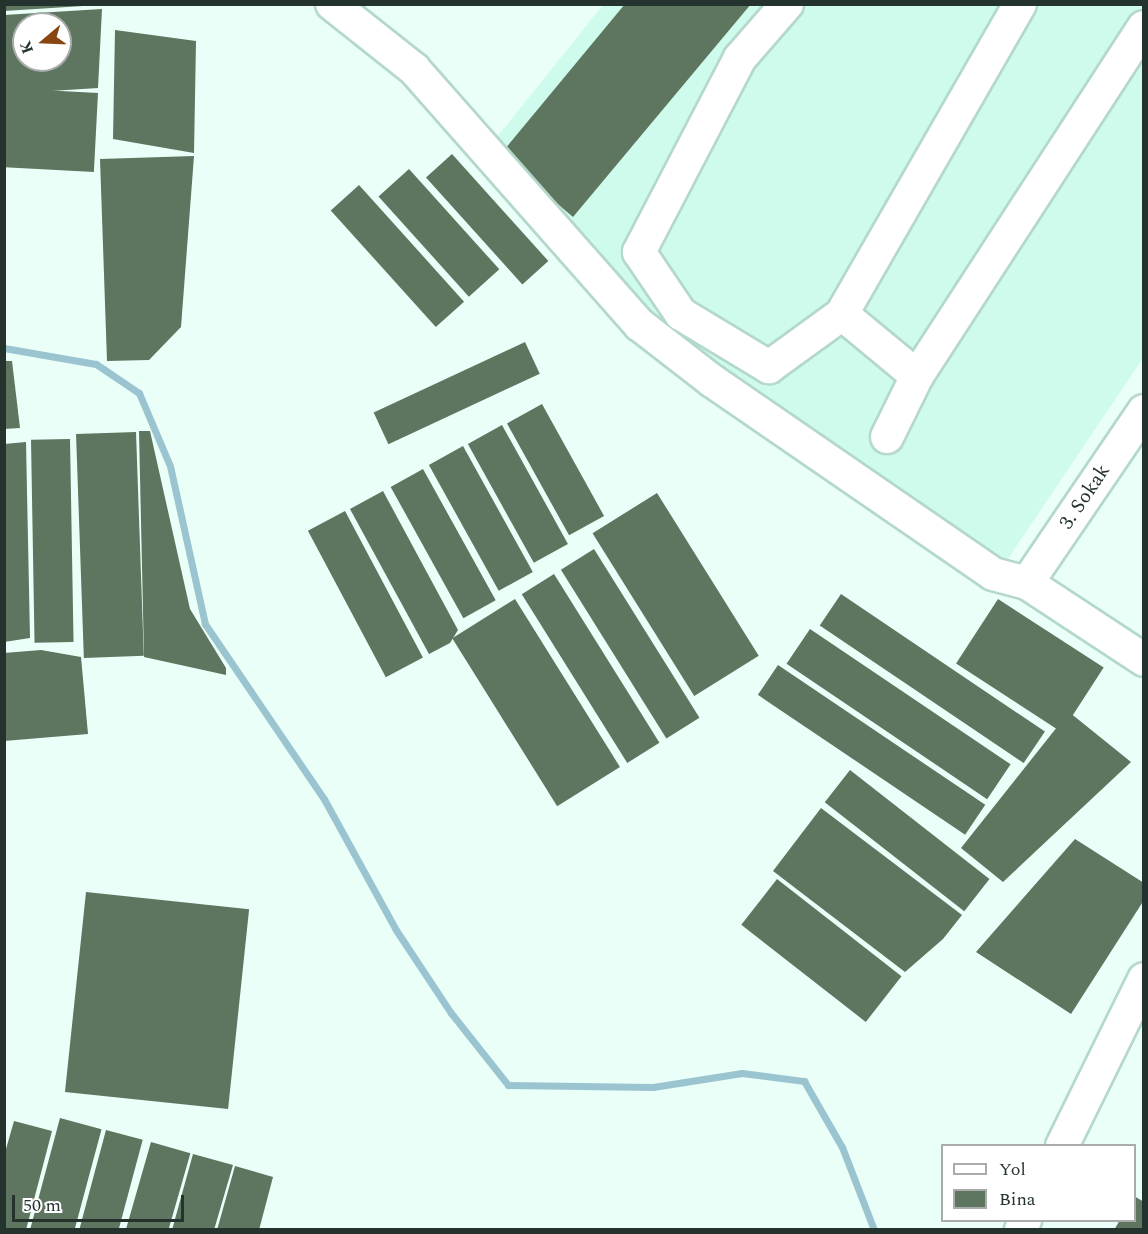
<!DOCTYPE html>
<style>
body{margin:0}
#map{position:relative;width:1148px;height:1234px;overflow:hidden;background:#e9fff7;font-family:Spectral,serif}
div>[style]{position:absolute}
.built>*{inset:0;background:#cefbeb}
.stream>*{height:7px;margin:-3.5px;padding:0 3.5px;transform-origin:3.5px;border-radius:3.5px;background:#9bc4d1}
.building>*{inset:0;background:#5e7560;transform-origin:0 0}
.roads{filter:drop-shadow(2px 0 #b4d8cb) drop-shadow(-2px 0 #b4d8cb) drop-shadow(0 2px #b4d8cb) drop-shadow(0 -2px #b4d8cb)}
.minor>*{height:32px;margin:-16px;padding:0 16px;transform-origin:16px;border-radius:16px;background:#fff}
span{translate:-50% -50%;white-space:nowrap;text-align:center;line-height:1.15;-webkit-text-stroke:6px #fff;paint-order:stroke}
.street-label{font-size:20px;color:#25332e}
.frame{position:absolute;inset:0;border:6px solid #25332e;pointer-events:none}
.legend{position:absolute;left:941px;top:1144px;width:195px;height:78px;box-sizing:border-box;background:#fff;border:2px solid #a8adab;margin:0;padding:8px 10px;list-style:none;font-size:18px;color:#25332e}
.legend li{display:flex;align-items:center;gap:12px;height:30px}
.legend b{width:30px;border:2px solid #a8adab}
.north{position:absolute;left:12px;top:12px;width:60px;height:60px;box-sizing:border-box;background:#fff;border:2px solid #a8adab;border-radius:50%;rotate:251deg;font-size:16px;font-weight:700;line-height:24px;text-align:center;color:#25332e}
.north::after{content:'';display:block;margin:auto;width:21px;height:27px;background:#884712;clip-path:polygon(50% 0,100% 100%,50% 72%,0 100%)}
.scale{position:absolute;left:12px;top:1195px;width:172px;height:27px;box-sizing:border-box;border:3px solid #25332e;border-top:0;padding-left:8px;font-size:18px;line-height:21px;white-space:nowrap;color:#25332e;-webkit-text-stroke:4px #fff;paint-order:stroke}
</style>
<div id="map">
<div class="built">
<div style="clip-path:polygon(603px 5px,1143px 5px,1143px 358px,1005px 563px,646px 313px,494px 141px)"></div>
</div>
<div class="stream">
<div style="left:4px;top:348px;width:93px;rotate:9.9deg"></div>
<div style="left:96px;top:364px;width:52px;rotate:34deg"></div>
<div style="left:139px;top:393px;width:79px;rotate:67deg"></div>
<div style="left:170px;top:466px;width:162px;rotate:77.5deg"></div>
<div style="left:205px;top:624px;width:212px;rotate:55.8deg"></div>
<div style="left:324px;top:799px;width:149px;rotate:61.2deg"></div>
<div style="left:396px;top:930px;width:100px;rotate:56.5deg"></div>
<div style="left:451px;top:1013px;width:92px;rotate:51.6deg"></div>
<div style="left:508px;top:1085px;width:145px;rotate:0.8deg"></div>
<div style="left:653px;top:1087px;width:90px;rotate:-8.9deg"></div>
<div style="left:742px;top:1073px;width:63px;rotate:7.4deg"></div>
<div style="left:804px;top:1081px;width:76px;rotate:60.1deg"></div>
<div style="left:842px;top:1147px;width:89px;rotate:68.9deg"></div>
</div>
<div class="building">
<div style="clip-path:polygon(4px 4px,83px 4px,83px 6px,4px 11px)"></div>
<div style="clip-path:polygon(625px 4px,751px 4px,573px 217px,500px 155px)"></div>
<div style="clip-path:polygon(evenodd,102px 9px,98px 88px,4px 94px,4px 15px,102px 9px,24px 24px,60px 24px,60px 60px,24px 60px,24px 24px)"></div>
<div style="clip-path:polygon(115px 30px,196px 41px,194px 153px,113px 139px)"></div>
<div style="left:98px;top:93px;width:79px;height:94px;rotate:93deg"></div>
<div style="left:452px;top:154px;width:144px;height:35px;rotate:48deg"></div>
<div style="clip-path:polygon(194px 156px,181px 327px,149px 360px,107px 361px,100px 159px)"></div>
<div style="left:409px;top:169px;width:135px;height:41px;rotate:48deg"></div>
<div style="left:359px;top:185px;width:157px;height:38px;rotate:48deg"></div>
<div style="left:525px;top:342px;width:35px;height:167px;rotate:65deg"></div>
<div style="clip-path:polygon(4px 361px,12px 361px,20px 428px,4px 429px)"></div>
<div style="left:542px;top:404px;width:128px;height:40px;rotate:61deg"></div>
<div style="left:502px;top:425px;width:136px;height:39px;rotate:61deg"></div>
<div style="clip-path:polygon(139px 431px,150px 431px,190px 609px,226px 668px,226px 675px,144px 657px)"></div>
<div style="left:136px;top:432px;width:224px;height:60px;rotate:88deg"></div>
<div style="left:70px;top:439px;width:203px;height:39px;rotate:89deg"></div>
<div style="clip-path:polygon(26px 442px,30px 638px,4px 642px,4px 444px)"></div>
<div style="left:463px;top:446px;width:144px;height:39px;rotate:61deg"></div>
<div style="left:423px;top:469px;width:150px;height:37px;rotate:61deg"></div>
<div style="clip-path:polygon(383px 491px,458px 630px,450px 643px,429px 654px,350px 509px)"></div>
<div style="left:657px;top:493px;width:192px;height:76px;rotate:58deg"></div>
<div style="left:345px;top:511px;width:166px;height:42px;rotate:62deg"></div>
<div style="left:594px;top:549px;width:199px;height:39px;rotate:58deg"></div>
<div style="left:554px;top:574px;width:199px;height:38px;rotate:58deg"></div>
<div style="left:841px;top:594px;width:246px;height:38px;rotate:34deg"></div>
<div style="left:515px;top:599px;width:198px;height:74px;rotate:58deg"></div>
<div style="left:998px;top:599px;width:126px;height:77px;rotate:33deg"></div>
<div style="left:810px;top:629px;width:242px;height:42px;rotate:34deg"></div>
<div style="clip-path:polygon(41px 650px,81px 657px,88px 734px,4px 741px,4px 653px)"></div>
<div style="left:778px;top:665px;width:250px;height:36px;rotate:34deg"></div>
<div style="clip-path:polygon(1069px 712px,1131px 762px,1003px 882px,961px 848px)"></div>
<div style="left:850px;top:770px;width:177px;height:41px;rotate:38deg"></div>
<div style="clip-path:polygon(821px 808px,962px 915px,943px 939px,905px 972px,773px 871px)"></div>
<div style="clip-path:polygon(1075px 839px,1144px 883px,1144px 900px,1071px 1014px,976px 952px)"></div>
<div style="left:777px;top:879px;width:158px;height:58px;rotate:38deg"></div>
<div style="left:86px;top:892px;width:164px;height:201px;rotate:6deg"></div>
<div style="left:60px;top:1118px;width:43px;height:116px;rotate:15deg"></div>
<div style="clip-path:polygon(14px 1121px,52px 1131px,26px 1230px,4px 1230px,4px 1156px)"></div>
<div style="left:106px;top:1130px;width:38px;height:103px;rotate:15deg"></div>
<div style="left:151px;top:1142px;width:41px;height:91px;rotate:16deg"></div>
<div style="clip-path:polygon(193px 1154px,233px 1165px,214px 1230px,172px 1230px)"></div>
<div style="clip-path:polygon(235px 1166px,273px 1177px,259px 1230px,217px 1230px)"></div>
<div style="clip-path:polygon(1134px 1196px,1144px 1202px,1144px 1230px,1114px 1230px,1120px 1220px,1134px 1220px)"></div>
</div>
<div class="roads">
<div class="minor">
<div style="left:332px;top:4px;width:105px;rotate:38.4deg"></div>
<div style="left:414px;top:69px;width:341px;rotate:48.6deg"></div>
<div style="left:640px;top:325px;width:90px;rotate:37.8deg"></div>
<div style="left:711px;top:380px;width:342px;rotate:34.5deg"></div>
<div style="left:993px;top:574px;width:35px;rotate:15deg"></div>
<div style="left:1027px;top:583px;width:140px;rotate:33.3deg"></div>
<div style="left:787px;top:4px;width:72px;rotate:131deg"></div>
<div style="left:740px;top:58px;width:219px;rotate:117.5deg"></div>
<div style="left:639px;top:252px;width:75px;rotate:55.9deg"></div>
<div style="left:681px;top:314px;width:103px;rotate:31.1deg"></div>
<div style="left:769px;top:367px;width:90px;rotate:-36deg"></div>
<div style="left:1020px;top:4px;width:357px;rotate:119.9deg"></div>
<div style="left:842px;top:314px;width:97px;rotate:39.6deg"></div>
<div style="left:917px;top:376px;width:416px;rotate:-57deg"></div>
<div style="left:887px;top:437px;width:68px;rotate:-63.8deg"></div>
<div style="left:1027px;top:583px;width:208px;rotate:-55.8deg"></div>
<div style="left:1062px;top:1146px;width:186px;rotate:-63.8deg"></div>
<div style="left:1021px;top:1230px;width:11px;rotate:-68deg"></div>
</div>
</div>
<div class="street-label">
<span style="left:1085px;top:497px;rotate:-56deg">3. Sokak</span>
</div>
<div class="frame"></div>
<ul class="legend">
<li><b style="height:8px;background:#fff"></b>Yol</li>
<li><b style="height:16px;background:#5e7560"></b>Bina</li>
</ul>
<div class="north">K</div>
<div class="scale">50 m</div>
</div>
